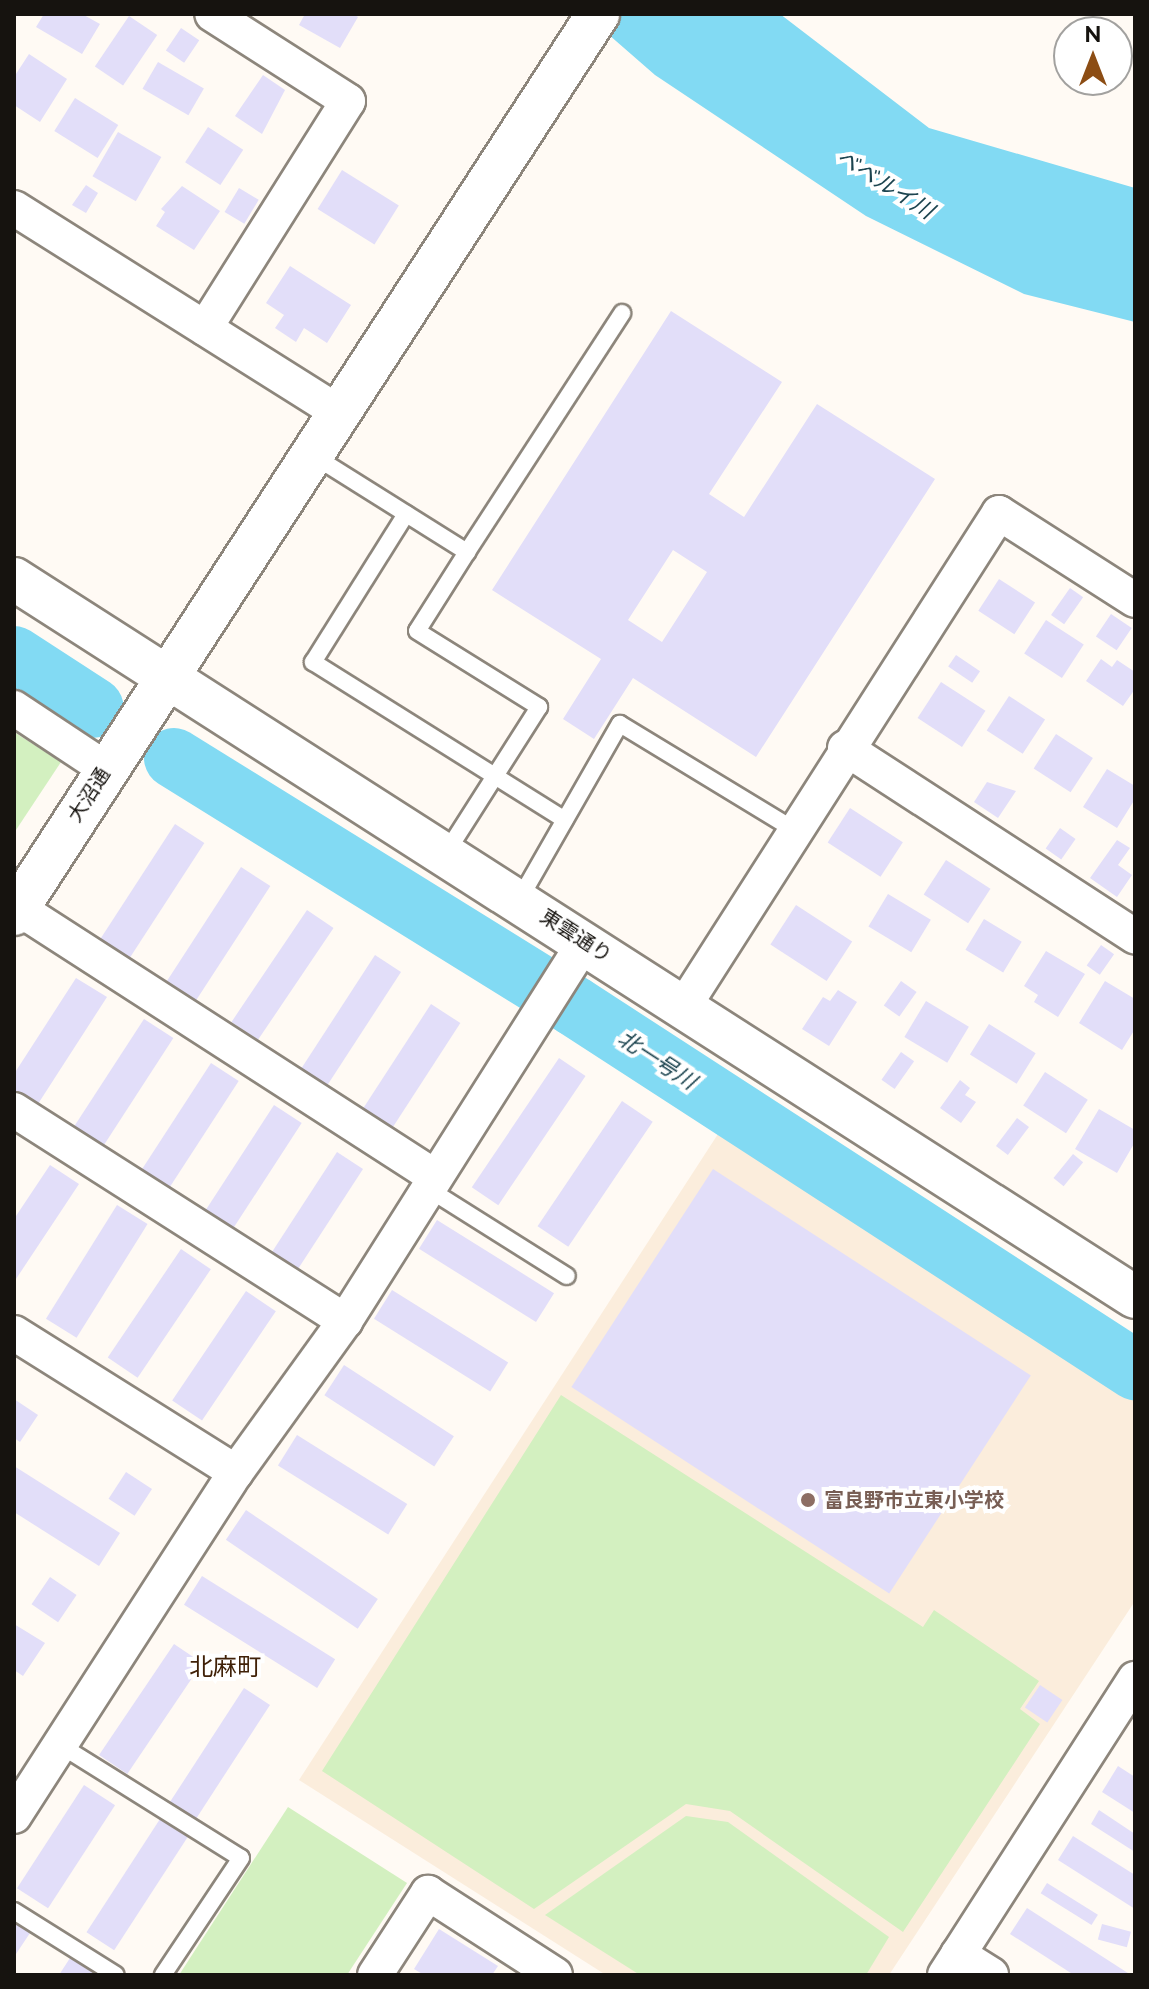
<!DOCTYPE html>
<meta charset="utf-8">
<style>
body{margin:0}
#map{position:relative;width:1149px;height:1989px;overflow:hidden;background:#fffaf4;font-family:Raleway,"Noto Sans JP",sans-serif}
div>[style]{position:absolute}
.built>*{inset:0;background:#fbeddc}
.green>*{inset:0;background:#d3f0c0}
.water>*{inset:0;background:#82daf3}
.river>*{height:60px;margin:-30px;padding:0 30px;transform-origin:30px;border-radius:30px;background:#82daf3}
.building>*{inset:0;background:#e2def9;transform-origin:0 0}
.roads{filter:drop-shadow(2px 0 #8d867c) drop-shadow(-2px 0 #8d867c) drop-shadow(0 2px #8d867c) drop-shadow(0 -2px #8d867c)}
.service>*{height:16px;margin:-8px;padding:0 8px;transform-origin:8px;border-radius:8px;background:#fff}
.minor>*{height:34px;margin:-17px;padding:0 17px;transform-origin:17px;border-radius:17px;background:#fff}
.tertiary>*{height:42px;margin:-21px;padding:0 21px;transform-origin:21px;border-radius:21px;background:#fff}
.dots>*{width:22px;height:22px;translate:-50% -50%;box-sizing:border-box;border:4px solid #fff;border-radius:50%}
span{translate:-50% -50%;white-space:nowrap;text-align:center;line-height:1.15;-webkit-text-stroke:8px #fff;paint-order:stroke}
.street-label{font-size:20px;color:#16130f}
.education-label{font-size:20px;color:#785e54;font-weight:700}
.left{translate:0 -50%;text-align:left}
.water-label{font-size:22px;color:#1c444f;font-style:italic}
.quarter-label{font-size:24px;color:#402108}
.frame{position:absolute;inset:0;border:16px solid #16130f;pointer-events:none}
.north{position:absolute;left:1053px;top:16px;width:80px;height:80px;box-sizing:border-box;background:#fff;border:2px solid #a2a19f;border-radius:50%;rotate:0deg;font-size:22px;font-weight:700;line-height:32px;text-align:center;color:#16130f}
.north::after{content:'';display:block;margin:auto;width:28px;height:36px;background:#8c4d14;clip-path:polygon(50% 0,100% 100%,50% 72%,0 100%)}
</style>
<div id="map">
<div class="built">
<div style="clip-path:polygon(718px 1134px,1135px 1399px,1135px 1601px,889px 1975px,606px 1975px,299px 1780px)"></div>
</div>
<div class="green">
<div style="clip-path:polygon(14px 732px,61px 762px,14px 833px)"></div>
<div style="clip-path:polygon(561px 1395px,923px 1627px,934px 1610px,1039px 1681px,1020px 1709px,1040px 1724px,903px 1932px,730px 1811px,686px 1804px,534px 1909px,322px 1771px)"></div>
<div style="clip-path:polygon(288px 1807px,407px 1883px,347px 1975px,179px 1975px)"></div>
<div style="clip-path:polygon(686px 1816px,728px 1822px,889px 1937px,866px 1975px,640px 1975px,545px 1915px)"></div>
</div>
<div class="water">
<div style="clip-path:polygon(585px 14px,780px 14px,929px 128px,1135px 188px,1135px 322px,1024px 294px,866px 216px,655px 75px)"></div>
</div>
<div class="river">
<div style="left:14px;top:656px;width:95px;rotate:33deg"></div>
<div style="left:174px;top:758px;width:471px;rotate:31.8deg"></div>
<div style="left:574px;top:1006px;width:669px;rotate:32.98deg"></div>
</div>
<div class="building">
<div style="clip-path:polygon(44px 14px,82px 14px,100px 24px,82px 54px,36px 27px)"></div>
<div style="clip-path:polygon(305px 14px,353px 14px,358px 17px,340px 48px,299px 25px)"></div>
<div style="left:129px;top:16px;width:34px;height:61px;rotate:34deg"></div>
<div style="left:181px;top:28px;width:22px;height:27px;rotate:34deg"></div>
<div style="clip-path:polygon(29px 54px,67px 79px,40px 122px,14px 105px,14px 77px)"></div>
<div style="left:158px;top:62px;width:53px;height:31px;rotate:30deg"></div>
<div style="clip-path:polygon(263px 75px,285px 90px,262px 134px,235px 116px)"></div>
<div style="left:75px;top:98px;width:51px;height:39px;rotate:32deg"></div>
<div style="left:208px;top:127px;width:42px;height:42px;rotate:33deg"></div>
<div style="left:118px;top:132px;width:50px;height:51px;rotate:30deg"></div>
<div style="left:342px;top:170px;width:67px;height:46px;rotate:32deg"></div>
<div style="clip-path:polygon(86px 185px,98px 193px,86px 213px,72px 205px)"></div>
<div style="clip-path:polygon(182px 186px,220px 211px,194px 250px,156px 226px,165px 212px,161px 209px)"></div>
<div style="left:239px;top:188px;width:23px;height:28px;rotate:31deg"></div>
<div style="clip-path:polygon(290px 266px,351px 305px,327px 343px,304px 328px,296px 342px,275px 328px,284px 315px,266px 303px)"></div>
<div style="clip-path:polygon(evenodd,671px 311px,782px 382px,709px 494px,744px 517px,817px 404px,935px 479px,756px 757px,633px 678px,594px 739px,563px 719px,601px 659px,492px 590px,671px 311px,673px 550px,707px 572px,662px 642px,628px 620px,673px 550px)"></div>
<div style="left:999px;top:579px;width:43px;height:38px;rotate:33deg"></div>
<div style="left:1070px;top:588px;width:16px;height:33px;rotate:35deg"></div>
<div style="left:1111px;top:614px;width:25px;height:27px;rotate:34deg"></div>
<div style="left:1046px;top:620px;width:45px;height:40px;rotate:33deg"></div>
<div style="left:956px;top:655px;width:29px;height:14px;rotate:34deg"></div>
<div style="clip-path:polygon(1101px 659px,1112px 667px,1117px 660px,1135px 672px,1135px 689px,1123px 706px,1086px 681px)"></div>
<div style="left:941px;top:682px;width:53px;height:43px;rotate:33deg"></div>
<div style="left:1009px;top:696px;width:43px;height:41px;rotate:33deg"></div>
<div style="left:1056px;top:734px;width:44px;height:41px;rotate:33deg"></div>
<div style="clip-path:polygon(1107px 769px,1135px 786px,1135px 799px,1117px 828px,1083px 807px)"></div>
<div style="clip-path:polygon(987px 782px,1016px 791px,998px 818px,974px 802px)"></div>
<div style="left:850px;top:808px;width:63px;height:41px;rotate:33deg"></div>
<div style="left:175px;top:824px;width:35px;height:138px;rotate:33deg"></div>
<div style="left:1060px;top:828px;width:19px;height:25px;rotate:35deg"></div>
<div style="clip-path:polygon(1117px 840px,1130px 848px,1118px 865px,1132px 875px,1117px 897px,1090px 878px)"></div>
<div style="left:946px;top:860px;width:53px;height:41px;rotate:33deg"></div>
<div style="left:241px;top:867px;width:35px;height:136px;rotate:33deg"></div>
<div style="left:888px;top:894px;width:50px;height:38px;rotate:31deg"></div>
<div style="left:796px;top:905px;width:67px;height:47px;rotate:33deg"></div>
<div style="left:307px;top:910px;width:32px;height:135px;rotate:34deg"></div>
<div style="left:984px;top:919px;width:44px;height:36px;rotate:31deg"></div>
<div style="left:1101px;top:945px;width:16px;height:25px;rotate:35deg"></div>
<div style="clip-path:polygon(1046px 951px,1085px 974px,1058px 1017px,1034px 1002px,1038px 995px,1024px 986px)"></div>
<div style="left:375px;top:955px;width:31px;height:135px;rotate:33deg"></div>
<div style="clip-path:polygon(76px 978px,107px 997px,36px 1107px,14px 1092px,14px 1074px)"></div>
<div style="left:901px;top:981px;width:19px;height:30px;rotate:35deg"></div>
<div style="clip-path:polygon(1105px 981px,1135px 999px,1135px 1029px,1122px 1050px,1079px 1023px)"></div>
<div style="clip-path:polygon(838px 990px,857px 1002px,829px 1046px,802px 1029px,823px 997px,830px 1001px)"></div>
<div style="left:926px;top:1001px;width:50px;height:42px;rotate:31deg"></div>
<div style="left:431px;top:1004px;width:35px;height:125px;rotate:33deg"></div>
<div style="left:144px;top:1019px;width:35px;height:131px;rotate:33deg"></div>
<div style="left:989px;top:1024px;width:55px;height:36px;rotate:32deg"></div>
<div style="left:901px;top:1052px;width:16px;height:34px;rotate:35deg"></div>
<div style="left:559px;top:1058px;width:32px;height:156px;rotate:34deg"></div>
<div style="left:211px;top:1063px;width:33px;height:130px;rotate:33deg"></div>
<div style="left:1045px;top:1072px;width:51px;height:40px;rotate:33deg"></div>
<div style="clip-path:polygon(960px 1080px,970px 1088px,965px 1095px,976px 1102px,961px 1123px,940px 1108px)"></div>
<div style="left:622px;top:1101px;width:37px;height:151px;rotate:34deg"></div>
<div style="left:274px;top:1105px;width:33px;height:131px;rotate:33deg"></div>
<div style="clip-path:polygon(1099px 1109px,1135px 1130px,1135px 1142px,1117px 1173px,1075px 1149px)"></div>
<div style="left:1017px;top:1118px;width:15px;height:35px;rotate:37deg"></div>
<div style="left:337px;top:1152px;width:31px;height:125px;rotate:33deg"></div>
<div style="left:1073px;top:1154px;width:13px;height:31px;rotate:39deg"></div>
<div style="clip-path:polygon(50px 1165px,79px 1184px,14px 1282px,14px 1219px)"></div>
<div style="left:713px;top:1169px;width:379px;height:260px;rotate:33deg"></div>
<div style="left:117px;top:1205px;width:36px;height:134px;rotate:32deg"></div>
<div style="left:437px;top:1220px;width:138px;height:34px;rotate:32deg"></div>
<div style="left:181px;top:1249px;width:36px;height:131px;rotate:34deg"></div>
<div style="left:392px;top:1290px;width:137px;height:34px;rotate:32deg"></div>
<div style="left:246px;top:1291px;width:36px;height:132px;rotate:34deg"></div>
<div style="left:344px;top:1365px;width:131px;height:36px;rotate:33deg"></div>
<div style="clip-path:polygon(14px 1399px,38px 1415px,20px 1442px,14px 1438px)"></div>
<div style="left:297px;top:1435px;width:130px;height:36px;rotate:32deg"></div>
<div style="clip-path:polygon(14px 1466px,120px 1533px,99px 1566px,14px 1512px)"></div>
<div style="left:126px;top:1472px;width:31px;height:32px;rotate:33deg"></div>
<div style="left:246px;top:1510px;width:159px;height:36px;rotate:34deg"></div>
<div style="left:202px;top:1576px;width:157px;height:34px;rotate:32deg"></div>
<div style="left:50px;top:1577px;width:32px;height:33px;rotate:34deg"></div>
<div style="clip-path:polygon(14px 1624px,45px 1643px,23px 1676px,14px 1670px)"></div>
<div style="left:174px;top:1644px;width:34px;height:134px;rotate:34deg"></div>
<div style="left:1040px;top:1685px;width:27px;height:27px;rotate:34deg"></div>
<div style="left:244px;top:1688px;width:31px;height:136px;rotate:33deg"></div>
<div style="clip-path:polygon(1118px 1766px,1135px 1777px,1135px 1813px,1102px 1792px)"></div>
<div style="left:84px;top:1785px;width:37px;height:123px;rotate:33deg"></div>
<div style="clip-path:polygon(1099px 1810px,1135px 1834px,1135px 1852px,1091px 1824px)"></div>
<div style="left:160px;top:1819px;width:33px;height:135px;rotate:33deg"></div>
<div style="clip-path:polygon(1073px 1836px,1135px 1875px,1135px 1909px,1058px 1860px)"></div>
<div style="left:1047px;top:1883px;width:60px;height:12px;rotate:32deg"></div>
<div style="clip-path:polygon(1027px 1908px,1131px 1975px,1074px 1975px,1010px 1934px)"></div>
<div style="clip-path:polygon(14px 1922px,30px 1933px,14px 1957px)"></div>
<div style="left:1102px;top:1924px;width:30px;height:16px;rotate:15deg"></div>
<div style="clip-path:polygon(439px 1929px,498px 1966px,492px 1975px,424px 1975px,414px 1969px)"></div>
<div style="clip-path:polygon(70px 1958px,96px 1975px,59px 1975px)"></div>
</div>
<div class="roads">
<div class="service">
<div style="left:314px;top:456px;width:181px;rotate:32.1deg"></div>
<div style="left:467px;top:552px;width:93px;rotate:122.3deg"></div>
<div style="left:417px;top:631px;width:144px;rotate:31.9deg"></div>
<div style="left:539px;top:707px;width:173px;rotate:122.5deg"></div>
<div style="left:406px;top:514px;width:175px;rotate:122.1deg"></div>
<div style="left:313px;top:662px;width:297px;rotate:32.1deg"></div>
<div style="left:467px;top:552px;width:285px;rotate:-57deg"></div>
<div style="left:519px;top:900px;width:203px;rotate:-60.2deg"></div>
<div style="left:620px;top:724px;width:202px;rotate:31.3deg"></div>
<div style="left:427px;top:1188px;width:165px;rotate:32.2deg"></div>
<div style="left:60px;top:1745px;width:213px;rotate:32deg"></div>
<div style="left:241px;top:1858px;width:141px;rotate:123.7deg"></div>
<div style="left:14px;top:1911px;width:120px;rotate:32.1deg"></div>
</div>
<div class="minor">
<div style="left:14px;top:208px;width:386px;rotate:32.2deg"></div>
<div style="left:205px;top:328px;width:268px;rotate:-57.8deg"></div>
<div style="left:348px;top:101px;width:161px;rotate:-147.4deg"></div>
<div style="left:14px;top:708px;width:110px;rotate:33.5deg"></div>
<div style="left:845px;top:748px;width:346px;rotate:33deg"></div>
<div style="left:18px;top:908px;width:496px;rotate:32.8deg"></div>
<div style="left:684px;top:1006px;width:585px;rotate:-57.42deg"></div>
<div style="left:999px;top:513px;width:161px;rotate:32.6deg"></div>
<div style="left:14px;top:1110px;width:393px;rotate:32.5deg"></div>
<div style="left:14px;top:1333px;width:262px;rotate:32.1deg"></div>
<div style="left:14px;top:1816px;width:409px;rotate:-57.2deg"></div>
<div style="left:236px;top:1472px;width:186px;rotate:-54.2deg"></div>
<div style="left:345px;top:1321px;width:449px;rotate:-57.7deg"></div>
<div style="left:958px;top:1954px;width:39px;rotate:32deg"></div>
<div style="left:375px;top:1975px;width:98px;rotate:-57.1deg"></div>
<div style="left:428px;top:1893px;width:151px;rotate:32.8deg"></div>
<div style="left:945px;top:1975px;width:352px;rotate:-57.3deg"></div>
</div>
<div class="tertiary">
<div style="left:14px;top:579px;width:1331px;rotate:32.64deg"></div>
<div style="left:14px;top:914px;width:1073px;rotate:-57.02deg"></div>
</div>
</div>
<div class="dots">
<div style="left:808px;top:1500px;background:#8d6e63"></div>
</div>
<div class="street-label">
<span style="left:89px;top:795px;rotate:-57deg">大沼通</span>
<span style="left:576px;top:936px;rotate:33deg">東雲通り</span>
</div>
<div class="education-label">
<span class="left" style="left:824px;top:1500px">富良野市立東小学校</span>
</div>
<div class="water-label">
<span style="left:885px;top:184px;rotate:32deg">ベベルイ川</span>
<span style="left:657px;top:1060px;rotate:33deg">北一号川</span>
</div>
<div class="quarter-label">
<span style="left:225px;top:1667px">北麻町</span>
</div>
<div class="frame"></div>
<div class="north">N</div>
</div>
